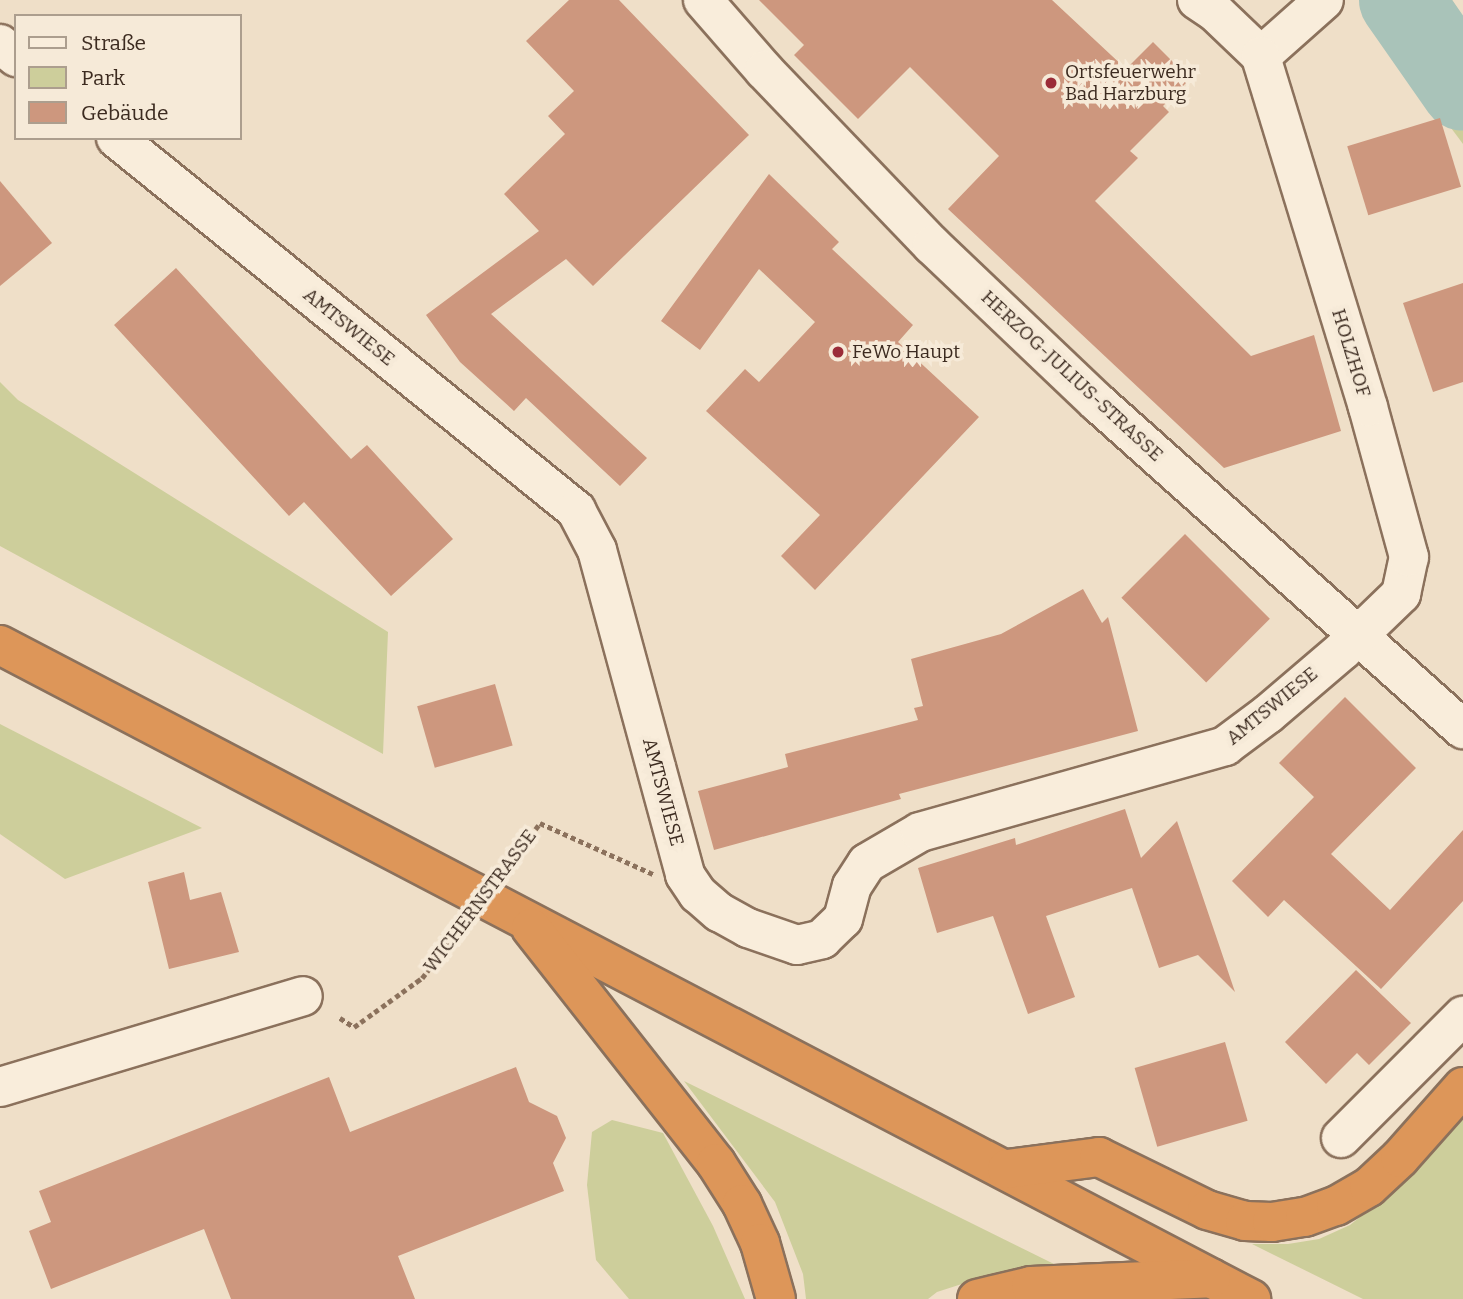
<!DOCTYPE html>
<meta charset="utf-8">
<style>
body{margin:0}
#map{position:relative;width:1463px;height:1299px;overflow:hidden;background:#efdfc8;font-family:Bitter,serif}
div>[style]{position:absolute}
.green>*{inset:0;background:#cdce9b}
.river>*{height:84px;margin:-42px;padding:0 42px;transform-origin:42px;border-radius:42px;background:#a9c3b9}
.building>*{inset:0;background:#cd977e;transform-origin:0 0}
.path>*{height:4.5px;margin-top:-2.25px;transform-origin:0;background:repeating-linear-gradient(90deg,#8b715c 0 5px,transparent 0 8.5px)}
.roads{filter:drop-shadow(2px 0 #8b715c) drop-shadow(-2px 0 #8b715c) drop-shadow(0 2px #8b715c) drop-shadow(0 -2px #8b715c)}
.minor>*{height:38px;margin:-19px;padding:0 19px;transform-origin:19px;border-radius:19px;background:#f9eddb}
.highway>*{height:38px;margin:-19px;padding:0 19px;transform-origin:19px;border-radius:19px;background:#dd9659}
.path-bridge>*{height:4.5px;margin-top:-2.25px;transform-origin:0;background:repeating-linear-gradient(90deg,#8b715c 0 5px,transparent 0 8.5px)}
.dots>*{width:19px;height:19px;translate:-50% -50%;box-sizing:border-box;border:4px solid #f6ead8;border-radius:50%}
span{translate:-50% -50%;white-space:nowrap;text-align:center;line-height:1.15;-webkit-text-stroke:7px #f6ead8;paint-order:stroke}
.poi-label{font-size:19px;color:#3c2b20}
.left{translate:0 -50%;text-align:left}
.street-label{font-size:19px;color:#3c2b20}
.legend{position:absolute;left:14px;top:14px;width:228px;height:126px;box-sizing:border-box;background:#f6ead8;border:2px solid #ac9e8e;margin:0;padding:9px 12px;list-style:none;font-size:21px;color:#3c2b20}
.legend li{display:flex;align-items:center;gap:14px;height:35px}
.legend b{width:35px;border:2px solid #ac9e8e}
</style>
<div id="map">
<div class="green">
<div style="clip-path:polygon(1416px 0,1452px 0,1463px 17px,1463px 144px,1379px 31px)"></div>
<div style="clip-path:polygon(0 382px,18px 400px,388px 632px,383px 754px,0 546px)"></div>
<div style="clip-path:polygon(0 724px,202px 828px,65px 879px,0 834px)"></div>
<div style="clip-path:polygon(684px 1081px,1054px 1264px,999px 1272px,937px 1292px,928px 1299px,806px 1299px,803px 1274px,775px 1202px)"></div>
<div style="clip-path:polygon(1463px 1119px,1463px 1299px,1363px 1299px,1252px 1244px,1288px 1244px,1319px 1239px,1350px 1225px,1395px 1189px)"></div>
<div style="clip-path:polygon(612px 1120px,663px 1133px,713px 1226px,745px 1299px,629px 1299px,596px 1260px,587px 1185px,592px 1132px)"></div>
</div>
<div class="river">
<div style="left:1401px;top:0;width:108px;rotate:55.1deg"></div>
</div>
<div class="building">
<div style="clip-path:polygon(569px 0,619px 0,749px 135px,593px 286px,566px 259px,491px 314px,647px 458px,620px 486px,526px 398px,514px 411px,460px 362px,426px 315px,539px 231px,504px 194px,565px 134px,548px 116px,574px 91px,526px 41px)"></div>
<div style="clip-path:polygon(759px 0,1052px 0,1126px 69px,1153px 42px,1190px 79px,1163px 106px,1169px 112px,1130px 151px,1138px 158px,1095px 201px,1251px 356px,1314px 335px,1341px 431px,1224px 468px,948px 209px,999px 156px,910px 67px,858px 119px,794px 55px,804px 45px)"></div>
<div style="left:1440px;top:118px;width:72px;height:97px;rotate:73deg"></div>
<div style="clip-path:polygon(769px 174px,839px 242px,832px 249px,913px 325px,898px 342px,979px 417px,815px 590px,781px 556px,820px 515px,706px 411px,745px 369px,759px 382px,815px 322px,759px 269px,700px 350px,661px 321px)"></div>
<div style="clip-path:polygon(0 181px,52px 243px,0 286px)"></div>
<div style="clip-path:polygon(176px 268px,351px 459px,367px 445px,453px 539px,391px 596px,304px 502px,289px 516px,114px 325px)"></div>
<div style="clip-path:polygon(1463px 283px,1463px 382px,1433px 392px,1403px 303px)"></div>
<div style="left:1185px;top:534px;width:120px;height:90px;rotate:45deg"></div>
<div style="clip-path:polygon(1083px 589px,1102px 623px,1108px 617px,1138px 731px,899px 794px,901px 799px,714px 850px,698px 791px,788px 767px,785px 754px,918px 720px,914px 708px,923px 706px,911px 659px,1001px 634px)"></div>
<div style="left:495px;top:684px;width:64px;height:81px;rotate:74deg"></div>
<div style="clip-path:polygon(1345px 697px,1416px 768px,1331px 854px,1390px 910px,1463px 830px,1463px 901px,1381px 989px,1284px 900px,1268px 917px,1232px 881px,1314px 797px,1279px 763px)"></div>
<div style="clip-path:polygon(1125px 809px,1141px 858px,1177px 821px,1235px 992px,1198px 955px,1159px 968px,1132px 888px,1046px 916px,1075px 997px,1028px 1014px,993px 916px,937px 933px,918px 868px,1015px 838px,1016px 845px)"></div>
<div style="clip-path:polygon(184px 872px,190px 900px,221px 892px,239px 952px,169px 969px,148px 882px)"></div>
<div style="clip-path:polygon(1356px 970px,1411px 1023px,1369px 1065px,1357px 1053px,1326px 1084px,1285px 1042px)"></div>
<div style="left:1225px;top:1042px;width:82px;height:94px;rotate:74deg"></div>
<div style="clip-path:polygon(516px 1067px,529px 1102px,557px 1116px,566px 1138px,553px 1163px,564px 1191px,398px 1256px,415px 1299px,231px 1299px,204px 1229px,51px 1289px,29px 1231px,51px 1222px,39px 1191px,329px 1077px,350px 1132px)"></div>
</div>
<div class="path">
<div style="left:340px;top:1018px;width:17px;rotate:33deg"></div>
</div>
<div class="roads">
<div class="minor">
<div style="left:703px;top:0;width:93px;rotate:48.9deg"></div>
<div style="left:764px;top:70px;width:243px;rotate:46.2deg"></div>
<div style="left:932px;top:245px;width:228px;rotate:43.6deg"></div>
<div style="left:1097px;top:402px;width:491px;rotate:41.8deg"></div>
<div style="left:1197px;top:0;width:22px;rotate:34deg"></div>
<div style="left:1215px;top:12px;width:64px;rotate:43.7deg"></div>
<div style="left:1261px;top:56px;width:84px;rotate:-41.6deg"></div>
<div style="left:0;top:44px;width:21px;rotate:39deg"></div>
<div style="left:116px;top:138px;width:592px;rotate:38.96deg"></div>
<div style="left:576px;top:510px;width:45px;rotate:62.3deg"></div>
<div style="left:597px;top:550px;width:337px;rotate:74.8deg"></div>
<div style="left:685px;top:875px;width:23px;rotate:56deg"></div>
<div style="left:698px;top:894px;width:28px;rotate:41deg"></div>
<div style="left:719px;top:912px;width:33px;rotate:29deg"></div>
<div style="left:748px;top:928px;width:52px;rotate:19.1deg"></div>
<div style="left:797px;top:945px;width:26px;rotate:-13deg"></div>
<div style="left:822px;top:939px;width:29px;rotate:-44deg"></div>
<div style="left:843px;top:919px;width:34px;rotate:-75deg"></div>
<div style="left:852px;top:886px;width:27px;rotate:-57deg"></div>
<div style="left:867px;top:863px;width:61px;rotate:-30.3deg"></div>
<div style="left:920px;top:832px;width:317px;rotate:-15.7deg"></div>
<div style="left:1225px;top:746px;width:54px;rotate:-36.7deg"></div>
<div style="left:1268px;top:714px;width:99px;rotate:-40.5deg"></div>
<div style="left:1343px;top:650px;width:81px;rotate:-44deg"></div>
<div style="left:1401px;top:594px;width:38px;rotate:-78deg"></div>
<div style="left:1409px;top:557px;width:156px;rotate:-105.3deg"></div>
<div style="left:1368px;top:407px;width:367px;rotate:-107deg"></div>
<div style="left:0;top:1087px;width:316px;rotate:-16.7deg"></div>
<div style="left:1341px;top:1138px;width:173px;rotate:-45deg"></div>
</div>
<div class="highway">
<div style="left:0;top:645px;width:1412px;rotate:27.6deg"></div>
<div style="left:531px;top:928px;width:299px;rotate:51.8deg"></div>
<div style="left:716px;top:1163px;width:49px;rotate:57.6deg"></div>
<div style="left:742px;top:1204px;width:43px;rotate:65.2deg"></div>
<div style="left:760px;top:1243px;width:58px;rotate:74.1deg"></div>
<div style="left:1007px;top:1169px;width:93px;rotate:-7.4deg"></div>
<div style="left:1099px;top:1157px;width:120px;rotate:26.1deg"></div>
<div style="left:1207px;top:1210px;width:40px;rotate:16deg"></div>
<div style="left:1245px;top:1221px;width:27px;rotate:2deg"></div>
<div style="left:1272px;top:1222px;width:33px;rotate:-9deg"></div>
<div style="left:1305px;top:1217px;width:33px;rotate:-20deg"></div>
<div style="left:1336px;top:1206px;width:38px;rotate:-30deg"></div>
<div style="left:1369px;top:1187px;width:42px;rotate:-43.1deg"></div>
<div style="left:1400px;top:1158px;width:95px;rotate:-48.4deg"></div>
<div style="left:977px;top:1299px;width:56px;rotate:-13.5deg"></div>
<div style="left:1031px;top:1286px;width:180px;rotate:-2.5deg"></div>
</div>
</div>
<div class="path-bridge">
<div style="left:354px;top:1027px;width:84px;rotate:-35.8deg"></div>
<div style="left:422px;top:978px;width:195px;rotate:-52.7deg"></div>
<div style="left:540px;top:823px;width:124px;rotate:24.3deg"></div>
</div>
<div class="dots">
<div style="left:1051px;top:83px;background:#9b2c38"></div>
<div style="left:838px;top:352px;background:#9b2c38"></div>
</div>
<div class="poi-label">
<span class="left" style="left:1065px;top:83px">Ortsfeuerwehr<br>Bad Harzburg</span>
<span class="left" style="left:852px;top:352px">FeWo Haupt</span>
</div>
<div class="street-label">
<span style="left:349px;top:327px;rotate:39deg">AMTSWIESE</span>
<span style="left:1351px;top:353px;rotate:73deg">HOLZHOF</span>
<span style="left:1072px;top:376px;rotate:43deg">HERZOG-JULIUS-STRASSE</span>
<span style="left:1272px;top:706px;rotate:-39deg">AMTSWIESE</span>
<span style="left:663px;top:792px;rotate:75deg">AMTSWIESE</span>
<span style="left:480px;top:901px;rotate:-53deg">WICHERNSTRASSE</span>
</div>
<ul class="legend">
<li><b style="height:9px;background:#f9eddb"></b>Straße</li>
<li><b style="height:19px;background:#cdce9b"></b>Park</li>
<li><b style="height:19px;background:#cd977e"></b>Gebäude</li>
</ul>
</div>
